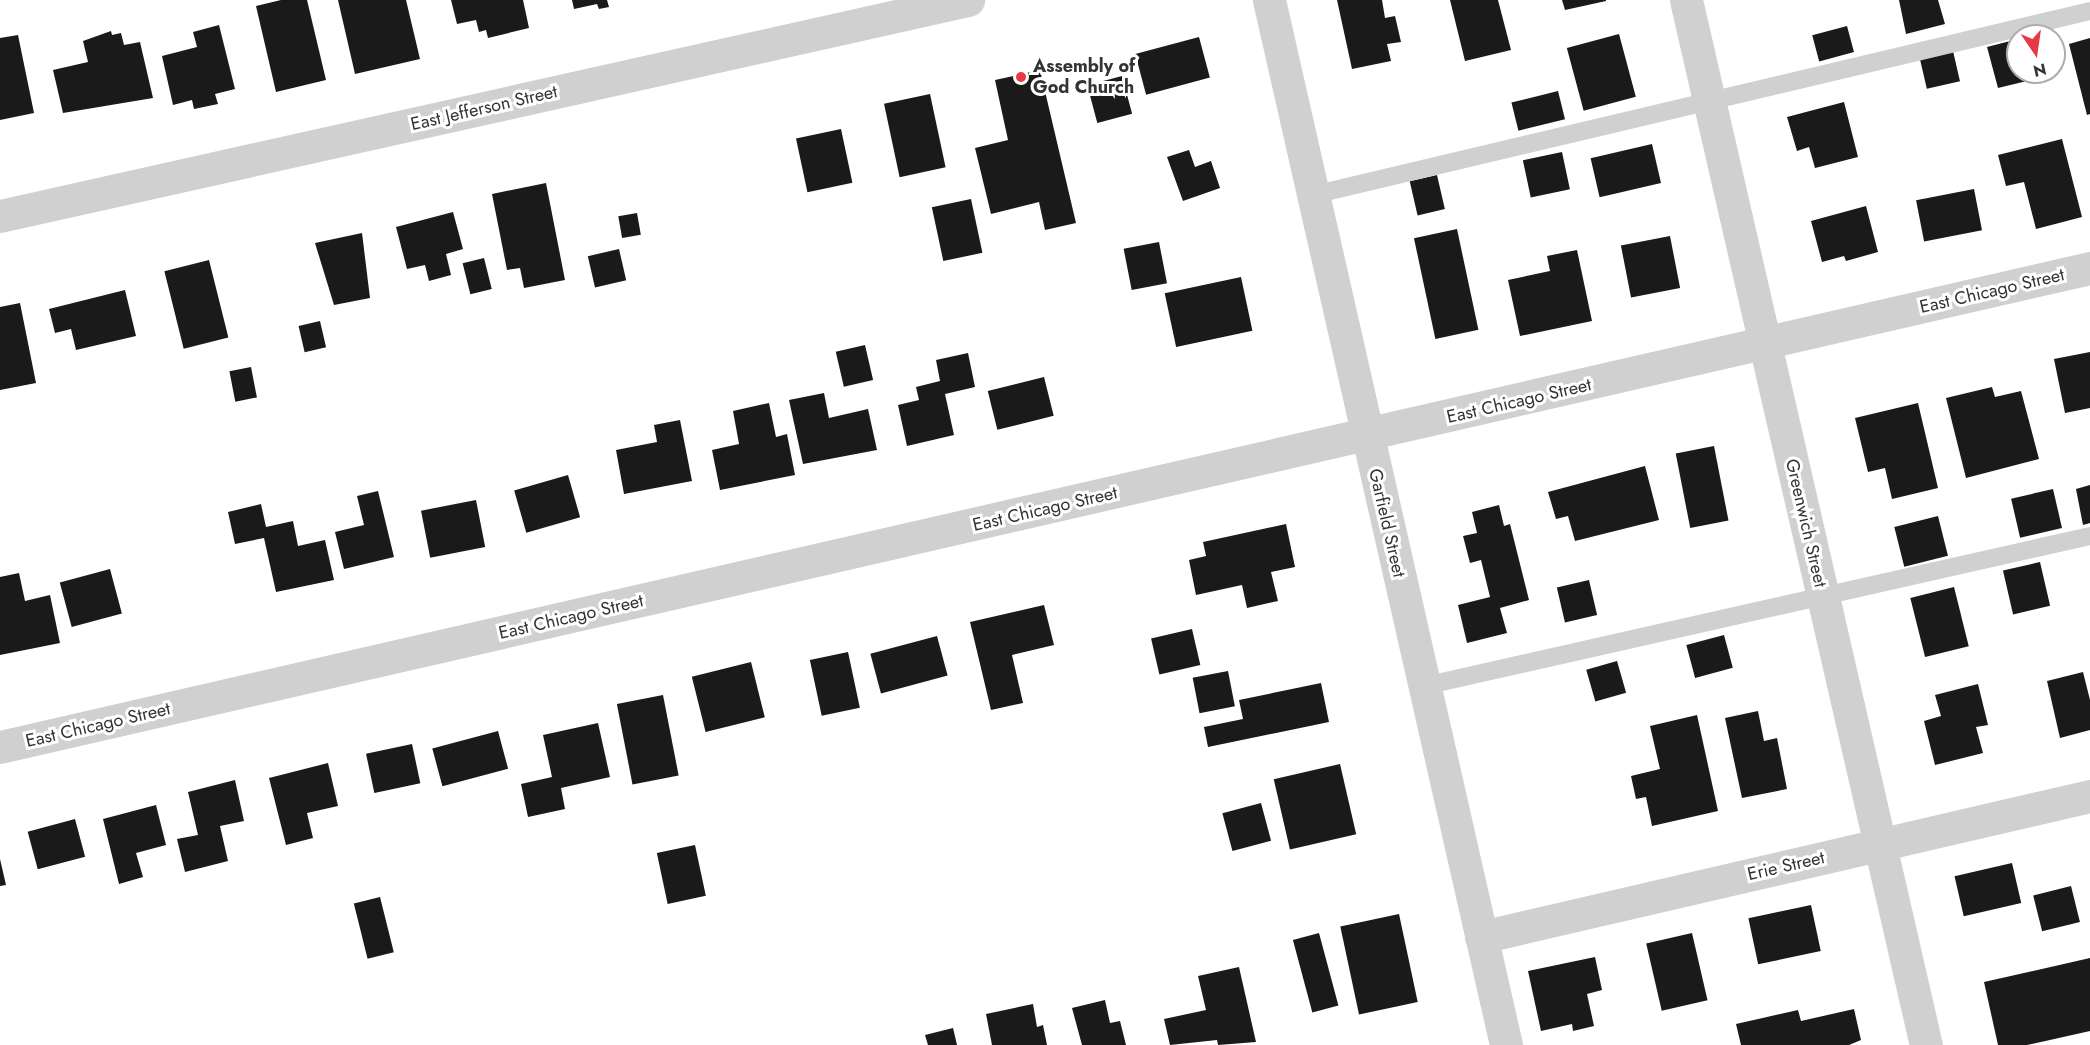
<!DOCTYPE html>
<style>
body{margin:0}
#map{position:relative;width:2090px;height:1045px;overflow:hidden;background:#fff;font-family:Jost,sans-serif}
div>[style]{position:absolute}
.building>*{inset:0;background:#1a1a1a;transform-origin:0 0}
.service>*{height:18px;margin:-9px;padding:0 9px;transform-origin:9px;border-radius:9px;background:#d0d0d0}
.minor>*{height:33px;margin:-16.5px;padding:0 16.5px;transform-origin:16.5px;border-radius:16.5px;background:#d0d0d0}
.dots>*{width:16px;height:16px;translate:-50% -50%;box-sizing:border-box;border:3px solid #fff;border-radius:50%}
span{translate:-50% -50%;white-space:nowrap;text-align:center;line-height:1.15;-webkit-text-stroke:6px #fff;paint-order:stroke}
.poi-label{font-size:18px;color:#333;font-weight:700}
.left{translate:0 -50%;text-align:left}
.street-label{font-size:18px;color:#333}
.north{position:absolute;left:2006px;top:24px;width:60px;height:60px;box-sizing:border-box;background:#fff;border:2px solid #adadad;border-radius:50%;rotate:167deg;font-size:16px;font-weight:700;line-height:24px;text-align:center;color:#333}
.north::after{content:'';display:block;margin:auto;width:21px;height:27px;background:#e63946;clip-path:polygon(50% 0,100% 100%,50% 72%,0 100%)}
</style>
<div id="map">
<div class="building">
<div style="clip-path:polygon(281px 0,307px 0,326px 80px,276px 92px,256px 6px)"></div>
<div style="clip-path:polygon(338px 0,406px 0,420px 59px,355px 74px)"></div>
<div style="clip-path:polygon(451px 0,523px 0,529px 28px,488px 38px,486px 30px,479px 32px,476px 20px,457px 24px)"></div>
<div style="clip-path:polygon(572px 0,607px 0,609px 7px,599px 9px,597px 4px,574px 9px)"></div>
<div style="clip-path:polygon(1337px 0,1382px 0,1385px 18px,1395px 16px,1401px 42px,1387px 44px,1391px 61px,1352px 69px)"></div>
<div style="clip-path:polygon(1450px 0,1498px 0,1511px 50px,1465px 61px)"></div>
<div style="clip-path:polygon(1562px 0,1606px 0,1606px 1px,1565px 10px)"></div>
<div style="clip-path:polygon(1899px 0,1938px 0,1945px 24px,1906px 34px)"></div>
<div style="clip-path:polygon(219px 25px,235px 89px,215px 94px,218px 104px,194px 109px,192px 100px,173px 105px,162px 56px,197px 47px,193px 32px)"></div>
<div style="left:1847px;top:26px;width:27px;height:36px;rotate:75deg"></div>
<div style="clip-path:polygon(111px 31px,112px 35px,121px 33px,124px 45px,140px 42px,153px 98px,63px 113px,53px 70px,88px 62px,83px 41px)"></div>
<div style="left:1619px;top:34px;width:65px;height:54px;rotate:75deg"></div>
<div style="clip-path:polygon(18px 35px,34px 113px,0 120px,0 38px)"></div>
<div style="left:1199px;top:37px;width:42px;height:66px;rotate:75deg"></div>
<div style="clip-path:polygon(2090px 38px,2090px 114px,2087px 115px,2069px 44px)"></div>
<div style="clip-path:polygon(2018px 39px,2018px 72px,2037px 72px,2039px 78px,1998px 88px,1987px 47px)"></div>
<div style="left:1953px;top:51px;width:31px;height:34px;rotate:77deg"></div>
<div style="clip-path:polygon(1040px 70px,1076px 223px,1045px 230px,1039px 202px,991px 214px,975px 148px,1008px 140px,995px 80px)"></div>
<div style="left:1122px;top:76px;width:39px;height:36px;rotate:75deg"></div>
<div style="left:1558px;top:91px;width:29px;height:48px;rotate:76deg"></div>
<div style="left:930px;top:94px;width:75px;height:47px;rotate:78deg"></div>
<div style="clip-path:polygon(1844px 102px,1858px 157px,1815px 168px,1809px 147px,1797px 151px,1787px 117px)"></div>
<div style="left:841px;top:129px;width:55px;height:46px;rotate:78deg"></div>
<div style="clip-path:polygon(2062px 139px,2082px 217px,2036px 229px,2024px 182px,2006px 186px,1998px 155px)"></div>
<div style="left:1652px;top:144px;width:40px;height:63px;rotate:77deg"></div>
<div style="clip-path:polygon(1189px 150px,1195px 167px,1211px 161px,1220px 188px,1183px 201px,1167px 157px)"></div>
<div style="left:1562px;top:152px;width:38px;height:40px;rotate:78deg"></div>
<div style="left:1437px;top:175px;width:35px;height:28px;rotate:77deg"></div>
<div style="clip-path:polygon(546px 183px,565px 280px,524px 288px,520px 268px,507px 270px,492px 194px)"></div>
<div style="left:1974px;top:189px;width:42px;height:59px;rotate:79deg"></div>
<div style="left:971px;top:199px;width:55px;height:40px;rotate:78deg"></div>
<div style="clip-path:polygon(1866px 206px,1878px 252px,1846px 261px,1844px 256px,1822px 262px,1811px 221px)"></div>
<div style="clip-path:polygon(453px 212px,463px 249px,446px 254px,451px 275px,429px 281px,425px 265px,407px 269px,396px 227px)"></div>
<div style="left:637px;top:213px;width:22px;height:19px;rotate:80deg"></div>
<div style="left:1457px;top:229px;width:103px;height:44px;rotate:78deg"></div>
<div style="clip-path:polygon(362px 233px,370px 298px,334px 305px,315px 243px)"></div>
<div style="left:1670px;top:236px;width:53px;height:50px;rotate:79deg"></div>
<div style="left:1159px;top:242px;width:42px;height:36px;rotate:79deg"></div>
<div style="left:619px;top:249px;width:32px;height:32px;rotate:77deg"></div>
<div style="clip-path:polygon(1577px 250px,1592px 321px,1520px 336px,1508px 280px,1550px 271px,1547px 256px)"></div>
<div style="left:484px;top:258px;width:32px;height:22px;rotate:76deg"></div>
<div style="left:209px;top:260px;width:80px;height:46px;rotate:76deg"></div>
<div style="left:1241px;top:277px;width:55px;height:78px;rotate:78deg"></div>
<div style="clip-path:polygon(125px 290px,136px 336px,76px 350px,71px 329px,55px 333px,49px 309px)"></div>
<div style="clip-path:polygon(20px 303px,36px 383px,0 390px,0 307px)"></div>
<div style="left:320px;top:321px;width:27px;height:22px;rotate:77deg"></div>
<div style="left:865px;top:345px;width:36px;height:30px;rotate:77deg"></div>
<div style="clip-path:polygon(2090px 352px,2090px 408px,2065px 413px,2054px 359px)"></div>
<div style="clip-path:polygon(968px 353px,975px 387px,945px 394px,954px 435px,907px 446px,898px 405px,919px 400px,916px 387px,940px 381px,936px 360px)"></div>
<div style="left:251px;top:367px;width:31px;height:22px;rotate:79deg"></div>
<div style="left:1044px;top:377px;width:40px;height:58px;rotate:76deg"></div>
<div style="clip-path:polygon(1992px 387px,1995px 397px,2021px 391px,2039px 459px,1966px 478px,1946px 398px)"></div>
<div style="clip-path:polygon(824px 393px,829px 418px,868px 409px,877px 450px,803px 464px,789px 400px)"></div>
<div style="clip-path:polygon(769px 403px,776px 437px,787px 434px,795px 475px,720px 490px,712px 450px,739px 444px,733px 411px)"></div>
<div style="clip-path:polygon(1918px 403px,1938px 488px,1892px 499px,1885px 468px,1868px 472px,1855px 418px)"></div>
<div style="clip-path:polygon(680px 420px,692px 481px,624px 494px,616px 450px,657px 442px,654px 425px)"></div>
<div style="left:1714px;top:446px;width:76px;height:39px;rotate:79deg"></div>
<div style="clip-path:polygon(1645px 466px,1659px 520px,1575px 541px,1568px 516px,1556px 519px,1548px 492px)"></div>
<div style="left:568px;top:475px;width:44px;height:56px;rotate:74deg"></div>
<div style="clip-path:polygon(2090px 485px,2090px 523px,2083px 525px,2076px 489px)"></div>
<div style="left:2053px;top:489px;width:40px;height:43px;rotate:77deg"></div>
<div style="clip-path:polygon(378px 491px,394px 557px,344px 569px,335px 532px,364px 525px,357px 496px)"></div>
<div style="left:476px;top:500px;width:48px;height:56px;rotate:79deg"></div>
<div style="clip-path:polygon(261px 504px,266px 527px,293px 521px,298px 546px,325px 540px,334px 580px,276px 592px,264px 538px,235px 544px,228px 512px)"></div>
<div style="clip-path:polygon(1499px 505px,1504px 526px,1510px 524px,1529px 600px,1500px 608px,1507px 633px,1467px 643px,1458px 605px,1490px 597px,1481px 560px,1470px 563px,1463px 536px,1477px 533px,1472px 512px)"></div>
<div style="left:1938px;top:516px;width:41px;height:45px;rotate:76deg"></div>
<div style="clip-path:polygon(1286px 524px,1295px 567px,1271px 572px,1278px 601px,1247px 608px,1242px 585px,1196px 595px,1189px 560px,1206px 556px,1203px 542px)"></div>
<div style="left:2040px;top:562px;width:45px;height:38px;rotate:77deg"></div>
<div style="left:110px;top:569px;width:46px;height:52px;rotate:75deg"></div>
<div style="clip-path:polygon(19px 573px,25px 601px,50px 595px,60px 643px,0 655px,0 577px)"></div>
<div style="left:1589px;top:580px;width:36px;height:33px;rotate:77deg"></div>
<div style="left:1954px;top:587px;width:61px;height:45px;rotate:76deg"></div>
<div style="clip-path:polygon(1044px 605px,1054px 645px,1012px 655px,1023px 703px,991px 710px,970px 622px)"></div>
<div style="left:1192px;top:629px;width:37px;height:42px;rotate:77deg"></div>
<div style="left:1724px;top:635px;width:34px;height:39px;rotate:75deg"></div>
<div style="left:937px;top:636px;width:41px;height:69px;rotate:75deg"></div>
<div style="left:848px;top:652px;width:57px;height:39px;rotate:78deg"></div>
<div style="left:1617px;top:661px;width:33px;height:32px;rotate:74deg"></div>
<div style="left:751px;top:662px;width:57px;height:61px;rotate:76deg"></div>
<div style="left:1228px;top:671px;width:36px;height:36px;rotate:79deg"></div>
<div style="clip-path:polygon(2083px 672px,2090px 700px,2090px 730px,2060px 738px,2047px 681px)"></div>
<div style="clip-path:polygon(1321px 683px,1329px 722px,1208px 747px,1204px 727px,1243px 719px,1239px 700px)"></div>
<div style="clip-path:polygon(1978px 684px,1988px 725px,1976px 727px,1983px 753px,1935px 765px,1924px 721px,1941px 716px,1935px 695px)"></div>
<div style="left:663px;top:695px;width:82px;height:47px;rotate:79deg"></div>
<div style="clip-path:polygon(1758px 711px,1764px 741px,1777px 738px,1787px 789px,1742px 798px,1725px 718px)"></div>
<div style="clip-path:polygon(1697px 715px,1718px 811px,1652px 826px,1646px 797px,1636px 799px,1631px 776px,1660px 769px,1650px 726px)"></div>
<div style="clip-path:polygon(598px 723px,610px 777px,561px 788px,565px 809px,528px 817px,521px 784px,552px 777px,543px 735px)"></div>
<div style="left:498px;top:731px;width:39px;height:68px;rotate:75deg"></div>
<div style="left:412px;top:744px;width:40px;height:47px;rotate:78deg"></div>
<div style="clip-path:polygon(328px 763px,338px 806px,307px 813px,313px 838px,286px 845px,269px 778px)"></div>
<div style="left:1340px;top:764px;width:72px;height:68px;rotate:77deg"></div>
<div style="clip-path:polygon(235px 780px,244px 821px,220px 826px,228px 861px,185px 872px,177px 839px,198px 835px,188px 792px)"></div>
<div style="left:1261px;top:803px;width:39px;height:40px;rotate:75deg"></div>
<div style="clip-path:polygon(156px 805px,166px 845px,136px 853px,143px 877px,119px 884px,103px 819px)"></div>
<div style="left:75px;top:819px;width:39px;height:49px;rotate:75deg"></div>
<div style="left:695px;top:845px;width:52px;height:39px;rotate:78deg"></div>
<div style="clip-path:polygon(0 859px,6px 885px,0 886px)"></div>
<div style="left:2012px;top:863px;width:41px;height:59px;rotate:77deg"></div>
<div style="left:2071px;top:886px;width:37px;height:39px;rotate:76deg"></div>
<div style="left:380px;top:897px;width:57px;height:27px;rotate:76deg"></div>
<div style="left:1811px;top:905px;width:47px;height:64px;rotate:78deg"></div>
<div style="left:1399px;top:914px;width:90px;height:60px;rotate:78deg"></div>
<div style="left:1319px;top:933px;width:75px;height:27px;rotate:75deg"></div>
<div style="left:1692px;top:933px;width:69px;height:47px;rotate:77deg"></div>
<div style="clip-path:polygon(1595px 957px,1602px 990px,1587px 994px,1594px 1026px,1573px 1031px,1572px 1024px,1541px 1031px,1528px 971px)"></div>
<div style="clip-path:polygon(2090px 958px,2090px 1031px,2027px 1045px,1998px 1045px,1984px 982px)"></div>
<div style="clip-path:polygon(1239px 967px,1256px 1042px,1218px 1045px,1217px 1040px,1170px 1045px,1164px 1019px,1206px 1010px,1198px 976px)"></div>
<div style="clip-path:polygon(1105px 1000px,1110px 1023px,1120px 1021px,1126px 1045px,1082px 1045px,1072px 1008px)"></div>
<div style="clip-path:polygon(1033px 1004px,1037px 1027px,1043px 1025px,1047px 1045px,992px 1045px,986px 1014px)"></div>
<div style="clip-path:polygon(1854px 1009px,1861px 1040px,1849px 1045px,1741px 1045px,1736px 1024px,1798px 1010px,1801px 1021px)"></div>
<div style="clip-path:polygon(953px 1028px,957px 1045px,928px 1045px,925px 1035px)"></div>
</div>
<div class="service">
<div style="left:1313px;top:195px;width:798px;rotate:-13.32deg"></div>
<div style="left:1424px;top:686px;width:683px;rotate:-12.69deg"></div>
</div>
<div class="minor">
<div style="left:1269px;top:0;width:1072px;rotate:77.22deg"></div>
<div style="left:1686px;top:0;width:1072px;rotate:77.07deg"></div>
<div style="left:0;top:216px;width:992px;rotate:-12.58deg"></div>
<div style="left:0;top:747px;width:2144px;rotate:-12.91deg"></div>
<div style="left:1481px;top:937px;width:625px;rotate:-13.04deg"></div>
</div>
<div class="dots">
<div style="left:1021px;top:77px;background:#e63946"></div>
</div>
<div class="poi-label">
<span class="left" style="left:1033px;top:77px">Assembly of<br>God Church</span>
</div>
<div class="street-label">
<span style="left:484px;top:108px;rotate:-13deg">East Jefferson Street</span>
<span style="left:1992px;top:291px;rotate:-13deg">East Chicago Street</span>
<span style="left:1519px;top:401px;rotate:-13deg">East Chicago Street</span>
<span style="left:1045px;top:509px;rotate:-13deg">East Chicago Street</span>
<span style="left:1387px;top:523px;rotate:77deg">Garfield Street</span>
<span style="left:1806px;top:523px;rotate:77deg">Greenwich Street</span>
<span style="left:571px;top:617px;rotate:-13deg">East Chicago Street</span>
<span style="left:98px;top:725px;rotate:-13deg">East Chicago Street</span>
<span style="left:1786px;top:866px;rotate:-13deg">Erie Street</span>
</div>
<div class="north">N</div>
</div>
